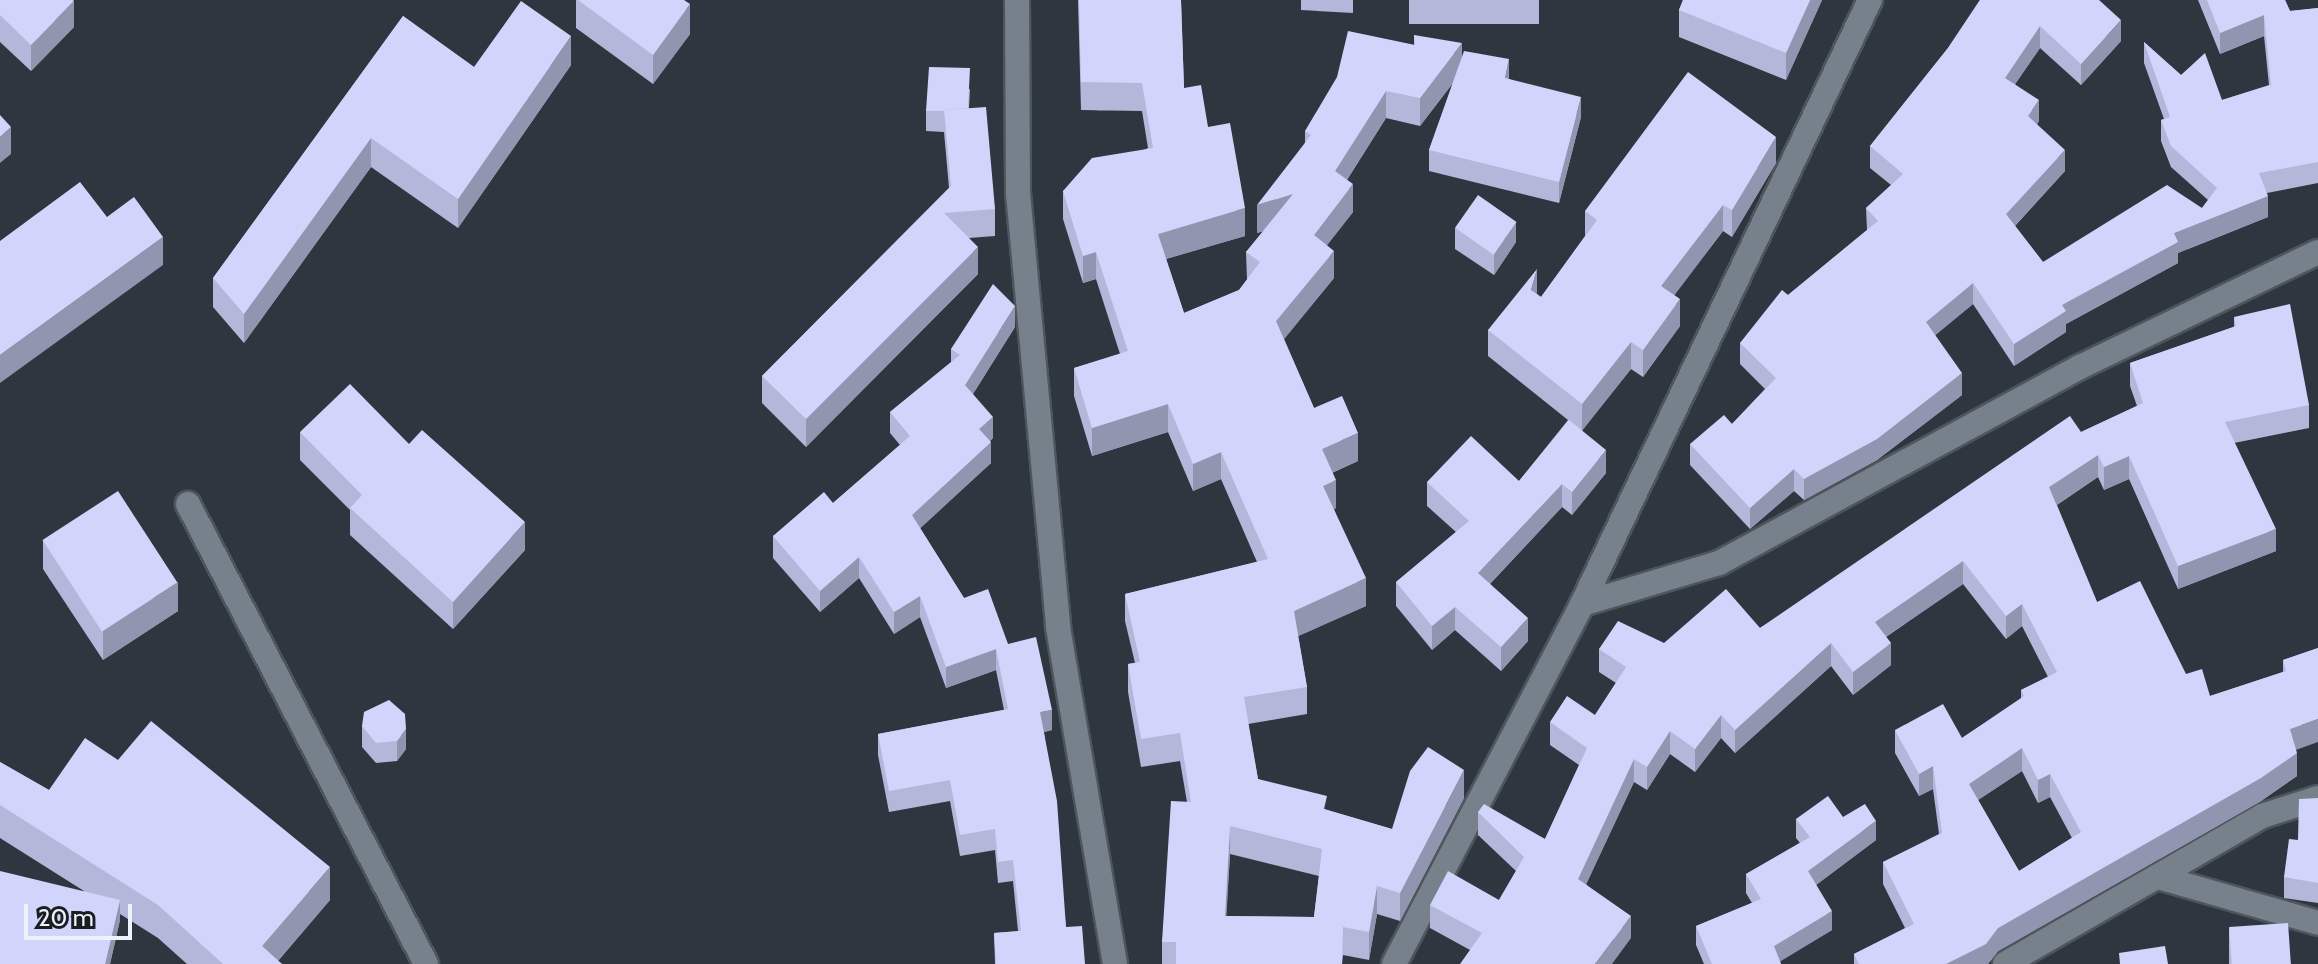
<!DOCTYPE html>
<style>
body{margin:0}
#map{position:relative;width:2318px;height:964px;overflow:hidden;background:#2e3740;font-family:Cabin,sans-serif}
div>[style]{position:absolute}
.roads{filter:drop-shadow(2px 0 #4e555d) drop-shadow(-2px 0 #4e555d) drop-shadow(0 2px #4e555d) drop-shadow(0 -2px #4e555d)}
.street>*{height:24px;margin:-12px;padding:0 12px;transform-origin:12px;border-radius:12px;background:#77818c}
.wall>*{inset:0;background:#b4b7d9;transform-origin:0 0}
.shaded-wall>*{inset:0;background:#9295b0}
.building>*{inset:0;background:#d1d5fc;transform-origin:0 0}
span{translate:-50% -50%;white-space:nowrap;text-align:center;line-height:1.15;-webkit-text-stroke:8px #1a1e22;paint-order:stroke}
.scale{position:absolute;left:24px;top:904px;width:108px;height:36px;box-sizing:border-box;border:4px solid #edf3f9;border-top:0;padding-left:10px;font-size:24px;line-height:28px;white-space:nowrap;color:#edf3f9;-webkit-text-stroke:6px #1a1e22;paint-order:stroke}
</style>
<div id="map">
<div class="roads">
<div class="street">
<div style="left:1017px;top:0;width:193px;rotate:89.7deg"></div>
<div style="left:1018px;top:193px;width:436px;rotate:84.7deg"></div>
<div style="left:1058px;top:627px;width:342px;rotate:80.4deg"></div>
<div style="left:188px;top:504px;width:518px;rotate:62.64deg"></div>
<div style="left:1582px;top:604px;width:143px;rotate:-16.7deg"></div>
<div style="left:1719px;top:563px;width:411px;rotate:-28.5deg"></div>
<div style="left:2080px;top:367px;width:264px;rotate:-25.8deg"></div>
<div style="left:2158px;top:877px;width:166px;rotate:16deg"></div>
<div style="left:1394px;top:964px;width:406px;rotate:-62.4deg"></div>
<div style="left:1582px;top:604px;width:669px;rotate:-64.51deg"></div>
<div style="left:2005px;top:964px;width:297px;rotate:-29.9deg"></div>
<div style="left:2262px;top:816px;width:59px;rotate:-17.8deg"></div>
</div>
</div>
<div class="wall">
<div style="clip-path:polygon(0 0,74px 27px,31px 71px,0 42px)"></div>
<div style="clip-path:polygon(576px 0,684px 0,690px 34px,653px 84px,576px 28px)"></div>
<div style="clip-path:polygon(evenodd,1078px 0,1181px 0,1184px 88px,1208px 127px,1245px 236px,1166px 259px,1184px 313px,1239px 290px,1247px 280px,1246px 252px,1264px 231px,1257px 233px,1305px 143px,1305px 131px,1414px 45px,1414px 35px,1509px 79px,1581px 117px,1559px 203px,1429px 171px,1429px 150px,1453px 83px,1420px 126px,1386px 118px,1347px 180px,1353px 212px,1327px 245px,1334px 278px,1284px 339px,1314px 408px,1358px 461px,1332px 473px,1336px 508px,1334px 509px,1366px 606px,1298px 636px,1307px 687px,1307px 714px,1248px 724px,1258px 779px,1327px 810px,1392px 829px,1464px 798px,1400px 921px,1377px 914px,1369px 960px,1343px 955px,1342px 964px,1162px 964px,1162px 942px,1187px 802px,1180px 761px,1141px 767px,1128px 692px,1128px 664px,1135px 663px,1125px 621px,1125px 594px,1257px 562px,1221px 479px,1193px 491px,1168px 432px,1092px 456px,1074px 396px,1074px 368px,1120px 354px,1096px 279px,1083px 283px,1063px 219px,1063px 191px,1148px 148px,1142px 111px,1081px 110px,1078px 0,1230px 854px,1319px 876px,1314px 917px,1226px 916px,1230px 854px)"></div>
<div style="clip-path:polygon(1301px 0,1353px 0,1353px 13px,1301px 10px)"></div>
<div style="left:1409px;top:0;width:130px;height:24px"></div>
<div style="clip-path:polygon(1683px 0,1822px 0,1786px 80px,1679px 37px,1679px 10px)"></div>
<div style="clip-path:polygon(1980px 0,2121px 41px,2081px 85px,2040px 48px,2015px 84px,2039px 121px,2037px 124px,2065px 171px,2015px 226px,2043px 262px,2202px 208px,2208px 200px,2171px 167px,2161px 141px,2161px 120px,2164px 119px,2144px 63px,2144px 42px,2181px 75px,2222px 100px,2269px 85px,2264px 36px,2220px 54px,2198px 0,2285px 0,2290px 11px,2318px 8px,2318px 183px,2267px 193px,2268px 217px,2178px 253px,2178px 263px,2066px 324px,2066px 332px,2014px 366px,1973px 304px,1935px 335px,1962px 395px,1877px 460px,1804px 500px,1794px 491px,1750px 529px,1690px 465px,1690px 444px,1732px 424px,1765px 389px,1740px 364px,1740px 343px,1788px 295px,1867px 230px,1866px 208px,1891px 185px,1870px 168px,1870px 146px,1948px 48px)"></div>
<div style="clip-path:polygon(403px 16px,474px 67px,571px 65px,458px 228px,371px 167px,244px 343px,213px 307px,213px 278px)"></div>
<div style="clip-path:polygon(970px 89px,969px 108px,995px 209px,995px 236px,969px 238px,978px 274px,806px 447px,762px 403px,762px 376px,949px 188px,944px 132px,926px 131px,926px 111px)"></div>
<div style="clip-path:polygon(1776px 163px,1732px 237px,1723px 231px,1674px 295px,1680px 326px,1643px 377px,1631px 369px,1582px 430px,1606px 473px,1572px 515px,1562px 507px,1490px 584px,1528px 641px,1501px 671px,1455px 630px,1432px 650px,1396px 606px,1396px 582px,1456px 532px,1427px 506px,1427px 482px,1519px 481px,1568px 420px,1488px 356px,1488px 330px,1537px 294px,1541px 297px,1585px 236px,1585px 211px)"></div>
<div style="clip-path:polygon(1455px 228px,1516px 242px,1494px 275px,1455px 249px)"></div>
<div style="clip-path:polygon(evenodd,2234px 317px,2309px 405px,2309px 428px,2234px 443px,2276px 551px,2178px 589px,2129px 479px,2104px 490px,2098px 477px,2057px 505px,2097px 602px,2186px 674px,2210px 696px,2283px 672px,2283px 660px,2318px 648px,2296px 750px,2297px 776px,2261px 801px,1998px 951px,1988px 964px,1854px 964px,1854px 954px,1905px 928px,1883px 884px,1883px 862px,1939px 834px,1933px 789px,1919px 796px,1895px 753px,1895px 730px,1962px 738px,2021px 699px,2021px 690px,2048px 677px,2022px 626px,2006px 639px,1963px 584px,1886px 637px,1891px 665px,1853px 695px,1831px 666px,1735px 753px,1721px 738px,1695px 772px,1670px 754px,1647px 790px,1634px 782px,1586px 884px,1631px 938px,1470px 950px,1430px 928px,1430px 905px,1499px 900px,1516px 871px,1478px 835px,1478px 812px,1545px 839px,1579px 765px,1550px 745px,1550px 722px,1595px 715px,1616px 683px,1599px 672px,1599px 649px,1664px 643px,1760px 628px,2081px 432px,2137px 406px,2130px 386px,2130px 363px,2234px 327px,2234px 317px,2022px 771px,2038px 803px,2050px 797px,2072px 838px,2019px 871px,1978px 800px,2022px 771px)"></div>
<div style="clip-path:polygon(1015px 327px,973px 394px,993px 438px,990px 441px,991px 463px,920px 528px,964px 598px,1008px 644px,1052px 730px,1044px 732px,1066px 927px,1085px 964px,995px 964px,994px 933px,1018px 931px,1013px 881px,998px 883px,995px 850px,960px 856px,950px 801px,889px 812px,878px 755px,878px 734px,1004px 710px,996px 670px,946px 688px,920px 617px,894px 634px,859px 578px,820px 612px,773px 558px,773px 536px,833px 503px,900px 445px,890px 433px,890px 412px,951px 362px,951px 349px)"></div>
<div style="clip-path:polygon(300px 432px,409px 444px,525px 550px,453px 629px,350px 535px,350px 510px,300px 460px)"></div>
<div style="clip-path:polygon(43px 540px,178px 611px,103px 660px,43px 569px)"></div>
<div style="clip-path:polygon(389px 700px,406px 749px,397px 761px,376px 763px,362px 747px,362px 726px)"></div>
<div style="clip-path:polygon(0 762px,49px 790px,330px 900px,278px 961px,282px 964px,187px 964px,158px 938px,120px 914px,120px 920px,110px 964px,0 964px,84px 891px,0 838px)"></div>
<div style="clip-path:polygon(2318px 798px,2318px 903px,2284px 898px,2284px 877px,2298px 840px)"></div>
<div style="clip-path:polygon(1843px 817px,1876px 840px,1816px 885px,1832px 930px,1780px 961px,1781px 964px,1704px 964px,1696px 945px,1696px 926px,1752px 903px,1746px 893px,1746px 874px,1800px 843px,1796px 838px,1796px 819px)"></div>
<div style="clip-path:polygon(2229px 928px,2291px 964px,2229px 964px)"></div>
</div>
<div class="shaded-wall">
<div style="clip-path:polygon(1810px 0,1822px 0,1786px 80px,1786px 53px)"></div>
<div style="clip-path:polygon(74px 1px,74px 27px,31px 71px,31px 45px)"></div>
<div style="clip-path:polygon(690px 4px,690px 34px,653px 84px,653px 55px)"></div>
<div style="clip-path:polygon(2264px 15px,2264px 36px,2220px 54px,2220px 33px)"></div>
<div style="clip-path:polygon(2121px 20px,2121px 41px,2081px 85px,2081px 64px)"></div>
<div style="clip-path:polygon(2040px 26px,2040px 48px,2005px 99px,2005px 78px)"></div>
<div style="clip-path:polygon(571px 36px,571px 65px,458px 228px,458px 199px)"></div>
<div style="clip-path:polygon(1462px 43px,1462px 71px,1420px 126px,1420px 98px)"></div>
<div style="clip-path:polygon(1509px 59px,1509px 79px,1505px 78px)"></div>
<div style="clip-path:polygon(1386px 91px,1386px 118px,1335px 198px,1335px 171px)"></div>
<div style="clip-path:polygon(1581px 97px,1581px 117px,1559px 203px,1559px 182px)"></div>
<div style="clip-path:polygon(2039px 100px,2039px 121px,2028px 137px,2028px 116px)"></div>
<div style="clip-path:polygon(11px 127px,11px 154px,0 163px,0 137px)"></div>
<div style="clip-path:polygon(1776px 137px,1776px 163px,1732px 237px,1732px 210px)"></div>
<div style="clip-path:polygon(371px 138px,371px 167px,244px 343px,244px 314px)"></div>
<div style="clip-path:polygon(2065px 150px,2065px 171px,2006px 235px,2006px 214px)"></div>
<div style="clip-path:polygon(1353px 184px,1353px 212px,1314px 262px,1314px 235px)"></div>
<div style="clip-path:polygon(1293px 194px,1293px 222px,1257px 233px,1257px 205px)"></div>
<div style="clip-path:polygon(2268px 196px,2268px 217px,2178px 253px,2178px 263px,2066px 324px,2066px 332px,2014px 366px,2014px 344px,2062px 305px,2174px 233px)"></div>
<div style="clip-path:polygon(1723px 205px,1723px 231px,1661px 313px,1661px 286px)"></div>
<div style="clip-path:polygon(1245px 208px,1245px 236px,1158px 261px,1158px 234px)"></div>
<div style="clip-path:polygon(1516px 222px,1516px 242px,1494px 275px,1494px 254px)"></div>
<div style="clip-path:polygon(163px 237px,163px 265px,0 383px,0 355px)"></div>
<div style="clip-path:polygon(978px 247px,978px 274px,806px 447px,806px 419px)"></div>
<div style="clip-path:polygon(1334px 251px,1334px 278px,1276px 349px,1276px 321px)"></div>
<div style="clip-path:polygon(1096px 252px,1096px 279px,1083px 283px,1083px 256px)"></div>
<div style="clip-path:polygon(1537px 269px,1537px 296px,1531px 290px)"></div>
<div style="clip-path:polygon(1973px 283px,1973px 304px,1926px 343px,1926px 322px)"></div>
<div style="clip-path:polygon(1680px 299px,1680px 326px,1643px 377px,1643px 350px)"></div>
<div style="clip-path:polygon(1015px 306px,1015px 327px,965px 406px,965px 385px)"></div>
<div style="clip-path:polygon(1631px 342px,1631px 369px,1582px 431px,1582px 404px)"></div>
<div style="clip-path:polygon(1962px 373px,1962px 395px,1877px 460px,1804px 500px,1804px 479px)"></div>
<div style="clip-path:polygon(1168px 404px,1168px 432px,1092px 456px,1092px 428px)"></div>
<div style="clip-path:polygon(993px 417px,993px 438px,979px 450px,979px 429px)"></div>
<div style="clip-path:polygon(1358px 433px,1358px 461px,1322px 477px,1322px 449px)"></div>
<div style="clip-path:polygon(991px 442px,991px 463px,912px 536px,912px 515px)"></div>
<div style="clip-path:polygon(1606px 450px,1606px 473px,1572px 515px,1572px 492px)"></div>
<div style="clip-path:polygon(1221px 452px,1221px 479px,1193px 491px,1193px 464px)"></div>
<div style="clip-path:polygon(2098px 455px,2098px 477px,2049px 510px,2049px 487px)"></div>
<div style="clip-path:polygon(2129px 456px,2129px 479px,2104px 490px,2104px 467px)"></div>
<div style="clip-path:polygon(1794px 469px,1794px 491px,1750px 529px,1750px 508px)"></div>
<div style="clip-path:polygon(1336px 480px,1336px 508px,1323px 514px,1323px 486px)"></div>
<div style="clip-path:polygon(1562px 484px,1562px 507px,1478px 596px,1478px 573px)"></div>
<div style="clip-path:polygon(525px 522px,525px 550px,453px 629px,453px 602px)"></div>
<div style="clip-path:polygon(2276px 529px,2276px 551px,2178px 589px,2178px 566px)"></div>
<div style="clip-path:polygon(859px 557px,859px 578px,820px 612px,820px 591px)"></div>
<div style="clip-path:polygon(1963px 561px,1963px 584px,1875px 644px,1875px 622px)"></div>
<div style="clip-path:polygon(1366px 578px,1366px 606px,1294px 638px,1294px 611px)"></div>
<div style="clip-path:polygon(178px 582px,178px 611px,103px 660px,103px 631px)"></div>
<div style="clip-path:polygon(920px 596px,920px 617px,894px 634px,894px 612px)"></div>
<div style="clip-path:polygon(2022px 604px,2022px 626px,2006px 639px,2006px 616px)"></div>
<div style="clip-path:polygon(1455px 607px,1455px 630px,1432px 650px,1432px 626px)"></div>
<div style="clip-path:polygon(1528px 618px,1528px 641px,1501px 671px,1501px 647px)"></div>
<div style="clip-path:polygon(1831px 643px,1831px 666px,1735px 753px,1735px 730px)"></div>
<div style="clip-path:polygon(1891px 643px,1891px 665px,1853px 695px,1853px 672px)"></div>
<div style="clip-path:polygon(996px 649px,996px 670px,946px 688px,946px 667px)"></div>
<div style="clip-path:polygon(1052px 710px,1052px 730px,1040px 733px,1040px 712px)"></div>
<div style="clip-path:polygon(1721px 715px,1721px 738px,1695px 772px,1695px 749px)"></div>
<div style="clip-path:polygon(2318px 719px,2318px 742px,2290px 752px,2290px 729px)"></div>
<div style="clip-path:polygon(406px 729px,406px 749px,397px 761px,397px 741px)"></div>
<div style="clip-path:polygon(1670px 731px,1670px 754px,1647px 790px,1647px 767px)"></div>
<div style="clip-path:polygon(2022px 748px,2022px 771px,1969px 806px,1969px 784px)"></div>
<div style="clip-path:polygon(2297px 753px,2297px 776px,2261px 801px,1998px 951px,1988px 964px,1946px 964px,1998px 928px)"></div>
<div style="clip-path:polygon(1634px 759px,1634px 782px,1578px 902px,1578px 879px)"></div>
<div style="clip-path:polygon(1933px 766px,1933px 789px,1919px 796px,1919px 774px)"></div>
<div style="clip-path:polygon(1464px 770px,1464px 798px,1400px 921px,1400px 893px)"></div>
<div style="clip-path:polygon(2050px 774px,2050px 797px,2038px 803px,2038px 780px)"></div>
<div style="clip-path:polygon(1876px 821px,1876px 840px,1808px 891px,1808px 871px)"></div>
<div style="clip-path:polygon(1230px 826px,1230px 854px,1225px 943px,1225px 916px)"></div>
<div style="clip-path:polygon(330px 867px,330px 900px,275px 964px,262px 946px)"></div>
<div style="clip-path:polygon(1377px 886px,1377px 914px,1369px 960px,1369px 932px)"></div>
<div style="clip-path:polygon(120px 900px,120px 920px,110px 964px,105px 964px)"></div>
<div style="clip-path:polygon(1832px 911px,1832px 930px,1776px 964px,1774px 946px)"></div>
<div style="clip-path:polygon(1631px 916px,1631px 938px,1612px 964px,1595px 964px)"></div>
</div>
<div class="building">
<div style="clip-path:polygon(0 0,73px 0,74px 1px,31px 45px,0 15px)"></div>
<div style="clip-path:polygon(578px 0,684px 0,690px 4px,653px 55px)"></div>
<div style="clip-path:polygon(evenodd,1079px 0,1181px 0,1184px 88px,1201px 85px,1208px 127px,1230px 123px,1245px 208px,1158px 234px,1184px 313px,1239px 290px,1260px 262px,1246px 252px,1293px 194px,1257px 205px,1311px 135px,1305px 131px,1337px 77px,1348px 31px,1415px 45px,1414px 35px,1462px 43px,1420px 98px,1386px 91px,1335px 171px,1353px 184px,1314px 235px,1334px 251px,1276px 321px,1314px 408px,1342px 396px,1358px 433px,1322px 449px,1336px 480px,1323px 486px,1366px 578px,1294px 611px,1307px 687px,1244px 697px,1258px 779px,1327px 796px,1324px 809px,1392px 829px,1410px 771px,1428px 747px,1464px 770px,1400px 893px,1377px 886px,1369px 932px,1343px 927px,1342px 964px,1176px 964px,1176px 942px,1162px 942px,1171px 801px,1191px 802px,1180px 733px,1141px 739px,1128px 664px,1140px 662px,1125px 594px,1268px 559px,1221px 452px,1193px 464px,1168px 404px,1092px 428px,1074px 368px,1128px 351px,1096px 252px,1083px 256px,1063px 191px,1092px 158px,1153px 148px,1142px 83px,1081px 82px,1079px 0,1230px 826px,1322px 849px,1314px 917px,1225px 916px,1230px 826px)"></div>
<div style="clip-path:polygon(1683px 0,1810px 0,1786px 53px,1679px 10px)"></div>
<div style="clip-path:polygon(1980px 0,2099px 0,2121px 20px,2081px 64px,2040px 26px,2005px 78px,2039px 100px,2028px 116px,2065px 150px,2006px 214px,2043px 262px,2167px 185px,2202px 208px,2217px 188px,2171px 146px,2161px 120px,2170px 117px,2144px 42px,2181px 75px,2205px 53px,2222px 100px,2271px 85px,2264px 15px,2220px 33px,2207px 0,2285px 0,2290px 11px,2318px 8px,2318px 162px,2259px 173px,2268px 196px,2174px 233px,2178px 242px,2062px 305px,2066px 311px,2014px 344px,1973px 283px,1926px 322px,1962px 373px,1877px 439px,1804px 479px,1794px 469px,1750px 508px,1690px 444px,1724px 415px,1732px 424px,1776px 378px,1740px 343px,1782px 290px,1788px 295px,1878px 221px,1866px 208px,1903px 174px,1870px 146px,1948px 48px)"></div>
<div style="clip-path:polygon(521px 1px,571px 36px,458px 199px,371px 138px,244px 314px,213px 278px,403px 16px,474px 67px)"></div>
<div style="clip-path:polygon(1464px 51px,1509px 59px,1505px 78px,1581px 97px,1559px 182px,1429px 150px)"></div>
<div style="clip-path:polygon(929px 67px,970px 68px,968px 108px,944px 110px,944px 111px,926px 111px)"></div>
<div style="clip-path:polygon(1688px 72px,1776px 137px,1732px 210px,1723px 205px,1661px 286px,1680px 299px,1643px 350px,1631px 342px,1582px 404px,1488px 330px,1537px 269px,1531px 290px,1541px 297px,1597px 220px,1585px 211px)"></div>
<div style="clip-path:polygon(986px 107px,995px 209px,944px 213px,978px 247px,806px 419px,762px 376px,951px 186px,944px 110px)"></div>
<div style="clip-path:polygon(0 115px,11px 127px,0 137px)"></div>
<div style="clip-path:polygon(80px 182px,107px 217px,134px 197px,163px 237px,0 355px,0 241px)"></div>
<div style="left:1478px;top:195px;width:47px;height:40px;rotate:35deg"></div>
<div style="clip-path:polygon(993px 284px,1015px 306px,965px 385px,993px 417px,979px 429px,991px 442px,912px 515px,964px 598px,988px 589px,1008px 644px,1036px 637px,1052px 710px,1040px 712px,1057px 801px,1066px 927px,1082px 926px,1085px 964px,996px 964px,994px 933px,1021px 931px,1013px 860px,998px 862px,995px 829px,960px 835px,950px 780px,889px 791px,878px 734px,1008px 709px,996px 649px,946px 667px,920px 596px,894px 612px,859px 557px,820px 591px,773px 536px,824px 492px,833px 503px,910px 436px,890px 412px,960px 355px,951px 349px)"></div>
<div style="clip-path:polygon(evenodd,2290px 304px,2309px 405px,2225px 422px,2276px 529px,2178px 566px,2129px 456px,2104px 467px,2098px 455px,2049px 487px,2097px 602px,2140px 581px,2186px 674px,2202px 669px,2210px 696px,2286px 671px,2283px 660px,2318px 648px,2318px 719px,2290px 729px,2297px 753px,2261px 778px,1998px 928px,1986px 944px,1946px 964px,1859px 964px,1854px 954px,1914px 924px,1883px 862px,1942px 833px,1933px 766px,1919px 774px,1895px 730px,1943px 704px,1962px 738px,2024px 696px,2021px 690px,2057px 672px,2022px 604px,2006px 616px,1963px 561px,1875px 622px,1891px 643px,1853px 672px,1831px 643px,1735px 730px,1721px 715px,1695px 749px,1670px 731px,1647px 767px,1634px 759px,1578px 879px,1631px 916px,1595px 964px,1460px 964px,1482px 933px,1430px 905px,1448px 871px,1499px 900px,1524px 857px,1478px 812px,1484px 804px,1545px 839px,1587px 748px,1550px 722px,1567px 696px,1595px 715px,1626px 667px,1599px 649px,1618px 621px,1664px 643px,1726px 589px,1760px 628px,2070px 416px,2081px 432px,2143px 403px,2130px 363px,2236px 326px,2234px 317px,2290px 304px,2022px 748px,2038px 780px,2050px 774px,2081px 832px,2019px 871px,1969px 784px,2022px 748px)"></div>
<div style="clip-path:polygon(350px 384px,409px 444px,422px 430px,525px 522px,453px 602px,350px 508px,362px 495px,300px 432px)"></div>
<div style="clip-path:polygon(1569px 420px,1606px 450px,1572px 492px,1562px 484px,1478px 573px,1528px 618px,1501px 647px,1455px 607px,1432px 626px,1396px 582px,1469px 521px,1427px 482px,1471px 436px,1519px 481px)"></div>
<div style="left:118px;top:491px;width:109px;height:90px;rotate:57deg"></div>
<div style="clip-path:polygon(389px 700px,405px 714px,406px 729px,397px 741px,376px 743px,362px 726px,364px 712px)"></div>
<div style="clip-path:polygon(151px 721px,330px 867px,262px 946px,282px 964px,223px 964px,158px 905px,0 805px,0 762px,49px 790px,85px 738px,118px 760px)"></div>
<div style="clip-path:polygon(1828px 796px,1843px 817px,1865px 804px,1876px 821px,1808px 871px,1832px 911px,1774px 946px,1781px 964px,1712px 964px,1696px 926px,1761px 899px,1746px 874px,1810px 837px,1796px 819px)"></div>
<div style="clip-path:polygon(2318px 798px,2318px 883px,2284px 877px,2289px 839px,2298px 840px,2299px 799px)"></div>
<div style="clip-path:polygon(0 871px,120px 900px,105px 964px,0 964px)"></div>
<div style="left:2288px;top:923px;width:41px;height:59px;rotate:86deg"></div>
<div style="clip-path:polygon(2165px 946px,2168px 964px,2120px 964px,2119px 953px)"></div>
</div>
<div class="scale">20 m</div>
</div>
